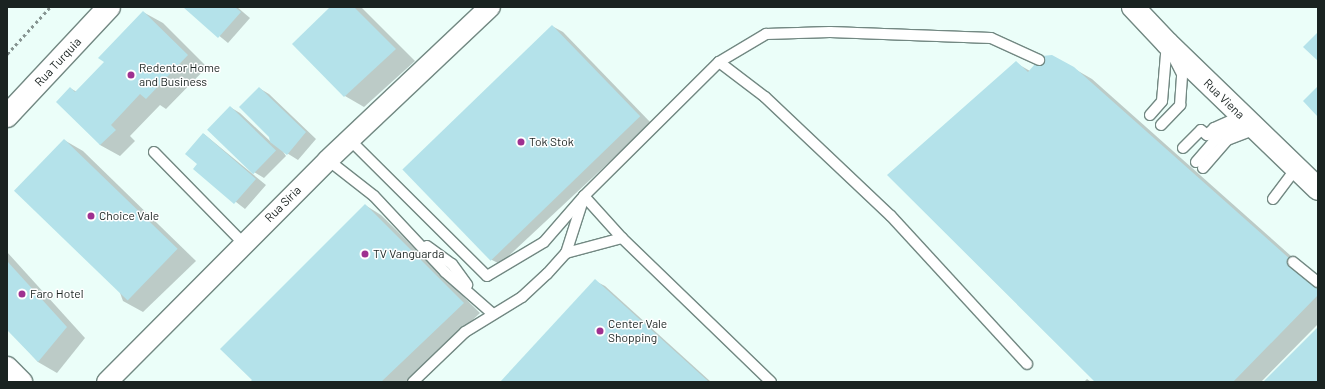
<!DOCTYPE html>
<meta charset="utf-8">
<style>
body{margin:0}
#map{position:relative;width:1325px;height:389px;overflow:hidden;background:#ebfef9;font-family:Barlow,sans-serif}
div>[style]{position:absolute}
.shadow>*{inset:0;background:#0003}
.building>*{inset:0;background:#b4e2ea;transform-origin:0 0}
.path>*{height:2.5px;margin-top:-1.25px;transform-origin:0;background:repeating-linear-gradient(90deg,#869491 0 3px,transparent 0 6px)}
.roads{filter:drop-shadow(1px 0 #728882) drop-shadow(-1px 0 #728882) drop-shadow(0 1px #728882) drop-shadow(0 -1px #728882)}
.lane>*{height:10px;margin:-5px;padding:0 5px;transform-origin:5px;border-radius:5px;background:#fff}
.street>*{height:20px;margin:-10px;padding:0 10px;transform-origin:10px;border-radius:10px;background:#fff}
.secondary>*{height:22px;margin:-11px;padding:0 11px;transform-origin:11px;border-radius:11px;background:#fff}
.dots>*{width:11px;height:11px;translate:-50% -50%;box-sizing:border-box;border:2px solid #fff;border-radius:50%}
span{translate:-50% -50%;white-space:nowrap;text-align:center;line-height:1.15;-webkit-text-stroke:3px #fff;paint-order:stroke}
.street-label{font-size:12px;color:#1a2321}
.poi-label{font-size:12px;color:#1a2321}
.left{translate:0 -50%;text-align:left}
.frame{position:absolute;inset:0;border:8px solid #1a2321;pointer-events:none}
</style>
<div id="map">
<div class="shadow">
<div style="clip-path:polygon(184px 7px,237px 7px,250px 18px,228px 43px)"></div>
<div style="clip-path:polygon(331px 7px,361px 7px,415px 61px,364px 107px,345px 96px)"></div>
<div style="clip-path:polygon(143px 12px,163px 23px,207px 67px,166px 109px,160px 105px,130px 136px,135px 141px,120px 156px,100px 145px,70px 88px,77px 92px,105px 62px)"></div>
<div style="clip-path:polygon(552px 26px,563px 32px,651px 123px,500px 264px,490px 259px)"></div>
<div style="clip-path:polygon(1052px 56px,1092px 79px,1318px 280px,1318px 324px,1261px 382px,1096px 382px,888px 175px,1016px 63px,1030px 71px)"></div>
<div style="clip-path:polygon(259px 88px,269px 94px,316px 139px,298px 160px,282px 150px,286px 156px,264px 178px,254px 172px,230px 107px,240px 113px,271px 142px)"></div>
<div style="clip-path:polygon(204px 134px,266px 185px,245px 209px,194px 169px,199px 164px)"></div>
<div style="clip-path:polygon(64px 140px,83px 151px,196px 261px,143px 312px,123px 301px)"></div>
<div style="clip-path:polygon(365px 205px,381px 215px,480px 313px,407px 382px,251px 382px)"></div>
<div style="clip-path:polygon(7px 252px,85px 338px,57px 373px,38px 362px,7px 328px)"></div>
<div style="clip-path:polygon(595px 281px,605px 286px,711px 382px,501px 382px)"></div>
<div style="clip-path:polygon(1087px 379px,1091px 382px,1084px 382px)"></div>
</div>
<div class="building">
<div style="clip-path:polygon(183px 7px,235px 7px,241px 12px,218px 38px)"></div>
<div style="clip-path:polygon(330px 7px,354px 7px,396px 49px,344px 97px,292px 44px)"></div>
<div style="clip-path:polygon(143px 11px,188px 55px,146px 99px,140px 94px,111px 125px,116px 130px,100px 145px,56px 102px,70px 87px,75px 92px,104px 62px,98px 58px)"></div>
<div style="left:552px;top:25px;width:127px;height:208px;rotate:46deg"></div>
<div style="clip-path:polygon(1318px 32px,1318px 61px,1303px 47px)"></div>
<div style="clip-path:polygon(1052px 55px,1074px 67px,1318px 284px,1318px 295px,1233px 382px,1095px 382px,887px 175px,1016px 61px,1028px 72px,1042px 56px)"></div>
<div style="clip-path:polygon(1318px 86px,1318px 117px,1303px 101px)"></div>
<div style="clip-path:polygon(259px 87px,306px 132px,287px 155px,270px 142px,269px 137px,239px 107px)"></div>
<div style="left:230px;top:106px;width:64px;height:33px;rotate:44deg"></div>
<div style="clip-path:polygon(203px 133px,256px 179px,234px 204px,193px 169px,197px 164px,185px 154px)"></div>
<div style="left:64px;top:139px;width:158px;height:72px;rotate:44deg"></div>
<div style="clip-path:polygon(365px 204px,464px 303px,381px 382px,250px 382px,252px 380px,220px 349px)"></div>
<div style="clip-path:polygon(7px 261px,67px 327px,38px 362px,7px 330px)"></div>
<div style="clip-path:polygon(595px 279px,709px 382px,500px 382px)"></div>
<div style="clip-path:polygon(1318px 327px,1318px 382px,1263px 382px)"></div>
</div>
<div class="path">
<div style="left:7px;top:54px;width:64px;rotate:-47.5deg"></div>
</div>
<div class="roads">
<div class="lane">
<div style="left:719px;top:62px;width:58px;rotate:37.3deg"></div>
<div style="left:765px;top:97px;width:173px;rotate:43.4deg"></div>
<div style="left:891px;top:216px;width:201px;rotate:47.4deg"></div>
<div style="left:1150px;top:115px;width:18px;rotate:-49deg"></div>
<div style="left:1162px;top:101px;width:58px;rotate:-85.1deg"></div>
<div style="left:1161px;top:125px;width:28px;rotate:-46deg"></div>
<div style="left:1180px;top:105px;width:31px;rotate:-86deg"></div>
<div style="left:1182px;top:74px;width:16px;rotate:-117deg"></div>
<div style="left:350px;top:140px;width:193px;rotate:44.8deg"></div>
<div style="left:487px;top:276px;width:66px;rotate:-30.8deg"></div>
<div style="left:544px;top:242px;width:61px;rotate:-49deg"></div>
<div style="left:584px;top:196px;width:190px;rotate:-44.8deg"></div>
<div style="left:719px;top:62px;width:55px;rotate:-30.8deg"></div>
<div style="left:766px;top:34px;width:64px;rotate:-1.8deg"></div>
<div style="left:830px;top:32px;width:161px;rotate:2.1deg"></div>
<div style="left:991px;top:38px;width:53px;rotate:24.6deg"></div>
<div style="left:1183px;top:148px;width:25px;rotate:-45deg"></div>
<div style="left:1201px;top:130px;width:8px;rotate:40deg"></div>
<div style="left:1207px;top:135px;width:10px;rotate:-45deg"></div>
<div style="left:1214px;top:128px;width:30px;rotate:-24deg"></div>
<div style="left:154px;top:152px;width:127px;rotate:45.6deg"></div>
<div style="left:328px;top:160px;width:58px;rotate:38deg"></div>
<div style="left:374px;top:196px;width:104px;rotate:46.9deg"></div>
<div style="left:445px;top:272px;width:64px;rotate:41.2deg"></div>
<div style="left:1196px;top:162px;width:37px;rotate:-49deg"></div>
<div style="left:1220px;top:134px;width:30px;rotate:-23deg"></div>
<div style="left:1203px;top:168px;width:37px;rotate:-49deg"></div>
<div style="left:1227px;top:140px;width:30px;rotate:-21deg"></div>
<div style="left:584px;top:196px;width:57px;rotate:47.9deg"></div>
<div style="left:622px;top:238px;width:207px;rotate:44deg"></div>
<div style="left:1273px;top:199px;width:39px;rotate:-53deg"></div>
<div style="left:427px;top:246px;width:31px;rotate:36deg"></div>
<div style="left:452px;top:264px;width:26px;rotate:54deg"></div>
<div style="left:566px;top:253px;width:58px;rotate:-15deg"></div>
<div style="left:1293px;top:262px;width:32px;rotate:39deg"></div>
<div style="left:413px;top:382px;width:72px;rotate:-43.9deg"></div>
<div style="left:465px;top:332px;width:67px;rotate:-31.6deg"></div>
<div style="left:522px;top:297px;width:34px;rotate:-43deg"></div>
<div style="left:547px;top:274px;width:28px;rotate:-48deg"></div>
<div style="left:566px;top:253px;width:56px;rotate:-72.2deg"></div>
</div>
<div class="street">
<div style="left:107px;top:382px;width:313px;rotate:-45.1deg"></div>
<div style="left:328px;top:160px;width:223px;rotate:-43.4deg"></div>
</div>
<div class="secondary">
<div style="left:1133px;top:7px;width:50px;rotate:46.6deg"></div>
<div style="left:1167px;top:43px;width:210px;rotate:44deg"></div>
<div style="left:7px;top:116px;width:149px;rotate:-46.9deg"></div>
<div style="left:7px;top:368px;width:20px;rotate:45deg"></div>
</div>
</div>
<div class="dots">
<div style="left:131px;top:75px;background:#9f3190"></div>
<div style="left:521px;top:142px;background:#9f3190"></div>
<div style="left:91px;top:216px;background:#9f3190"></div>
<div style="left:365px;top:254px;background:#9f3190"></div>
<div style="left:22px;top:294px;background:#9f3190"></div>
<div style="left:600px;top:331px;background:#9f3190"></div>
</div>
<div class="street-label">
<span style="left:58px;top:62px;rotate:-47deg">Rua Turquia</span>
<span style="left:1224px;top:99px;rotate:44deg">Rua Viena</span>
<span style="left:283px;top:204px;rotate:-45deg">Rua Síria</span>
</div>
<div class="poi-label">
<span class="left" style="left:139px;top:75px">Redentor Home<br>and Business</span>
<span class="left" style="left:529px;top:142px">Tok Stok</span>
<span class="left" style="left:99px;top:216px">Choice Vale</span>
<span class="left" style="left:373px;top:254px">TV Vanguarda</span>
<span class="left" style="left:30px;top:294px">Faro Hotel</span>
<span class="left" style="left:608px;top:331px">Center Vale<br>Shopping</span>
</div>
<div class="frame"></div>
</div>
